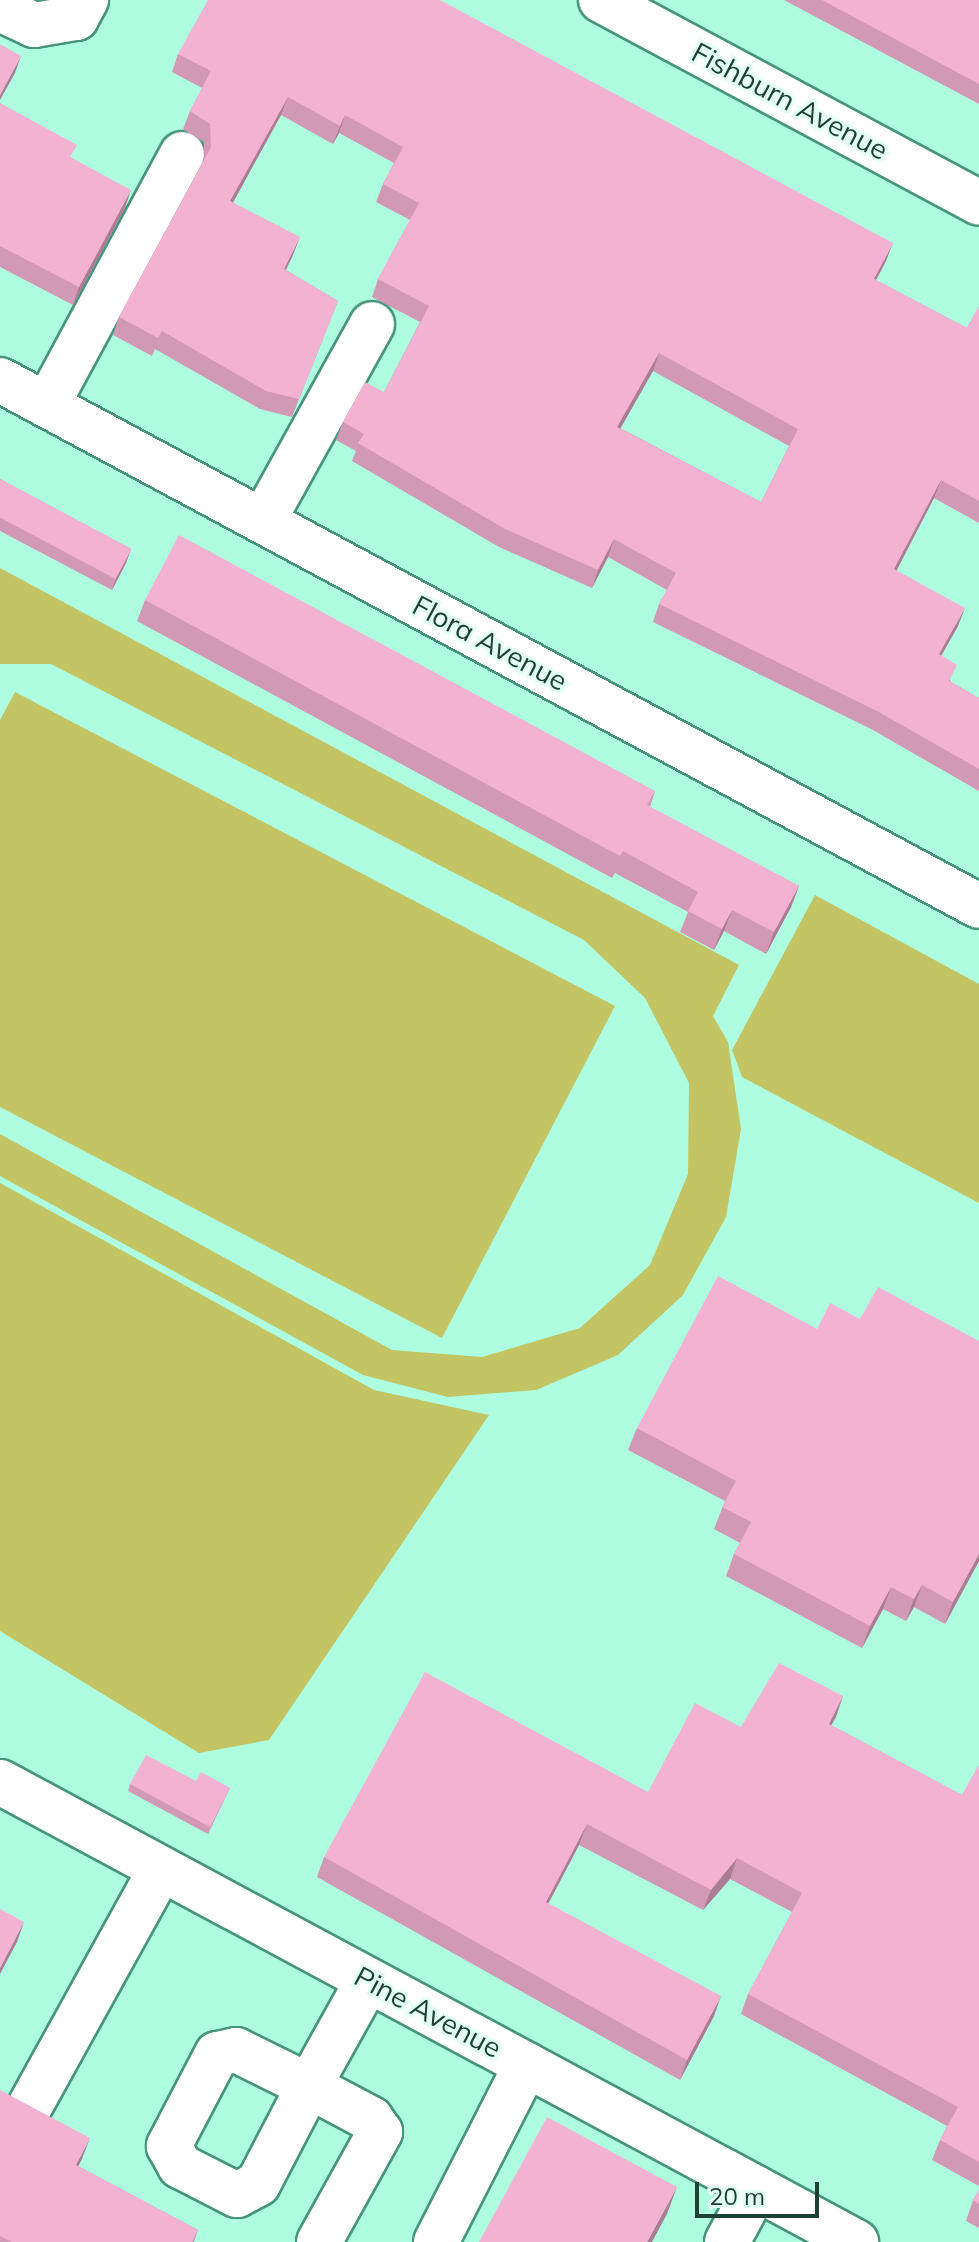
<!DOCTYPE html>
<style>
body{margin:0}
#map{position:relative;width:979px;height:2242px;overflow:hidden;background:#aefde0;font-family:Mulish,sans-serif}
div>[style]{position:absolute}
.green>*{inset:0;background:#c3c464}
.roads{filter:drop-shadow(2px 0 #46947a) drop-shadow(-2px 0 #46947a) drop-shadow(0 2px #46947a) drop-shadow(0 -2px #46947a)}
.minor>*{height:44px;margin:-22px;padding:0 22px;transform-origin:22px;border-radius:22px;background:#fff}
.wall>*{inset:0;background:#d199b4}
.shaded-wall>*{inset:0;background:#aa7d92}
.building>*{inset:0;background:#f3b2d1;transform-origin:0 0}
span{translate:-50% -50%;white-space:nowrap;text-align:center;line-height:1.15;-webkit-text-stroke:6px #e1fff3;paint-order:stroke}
.street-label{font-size:28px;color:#1e3f34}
.scale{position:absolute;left:695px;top:2182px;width:124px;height:36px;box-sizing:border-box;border:4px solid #1e3f34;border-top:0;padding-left:10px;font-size:24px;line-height:28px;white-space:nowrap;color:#1e3f34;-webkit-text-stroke:6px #e1fff3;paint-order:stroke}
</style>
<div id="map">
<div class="green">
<div style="clip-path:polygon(0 568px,739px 965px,713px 1016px,728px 1042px,741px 1129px,726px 1217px,683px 1295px,618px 1355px,536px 1390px,448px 1397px,363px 1375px,0 1176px,0 1134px,392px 1350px,482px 1357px,580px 1328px,650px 1265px,688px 1174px,689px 1083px,645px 998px,584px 940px,51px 664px,0 664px)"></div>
<div style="clip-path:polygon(15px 692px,615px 1006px,442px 1338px,0 1107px,0 720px)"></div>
<div style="clip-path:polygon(815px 895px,979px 984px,979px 1203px,742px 1077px,732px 1050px)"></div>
<div style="clip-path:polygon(0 1183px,374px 1390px,489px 1415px,269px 1740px,199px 1753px,0 1631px)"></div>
</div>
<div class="roads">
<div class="minor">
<div style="left:601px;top:0;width:429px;rotate:28.2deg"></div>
<div style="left:0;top:9px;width:38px;rotate:25deg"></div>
<div style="left:34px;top:25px;width:43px;rotate:-9.5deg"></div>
<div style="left:76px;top:18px;width:21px;rotate:-61deg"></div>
<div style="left:0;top:380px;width:1111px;rotate:28.25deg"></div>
<div style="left:47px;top:405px;width:285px;rotate:-61.7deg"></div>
<div style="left:263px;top:521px;width:225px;rotate:-61deg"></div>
<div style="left:0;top:1782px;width:972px;rotate:28.25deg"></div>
<div style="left:30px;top:2106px;width:271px;rotate:-61.1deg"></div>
<div style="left:319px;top:2242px;width:126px;rotate:-61deg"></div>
<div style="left:380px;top:2132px;width:16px;rotate:-125deg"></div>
<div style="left:371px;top:2119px;width:70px;rotate:-152deg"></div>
<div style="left:309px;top:2086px;width:81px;rotate:-153.7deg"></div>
<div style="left:236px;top:2050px;width:19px;rotate:168deg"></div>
<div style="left:217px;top:2054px;width:104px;rotate:117.6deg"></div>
<div style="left:169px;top:2146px;width:23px;rotate:61deg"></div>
<div style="left:180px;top:2166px;width:64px;rotate:27deg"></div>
<div style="left:237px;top:2195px;width:24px;rotate:-28deg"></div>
<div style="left:258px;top:2184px;width:110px;rotate:-62.5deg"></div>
<div style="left:309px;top:2086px;width:121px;rotate:-60.9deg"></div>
<div style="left:436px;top:2242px;width:199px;rotate:-63deg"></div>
<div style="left:727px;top:2242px;width:61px;rotate:-61.8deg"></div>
</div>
</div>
<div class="wall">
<div style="clip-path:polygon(784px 0,979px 0,979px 104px)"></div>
<div style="clip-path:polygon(evenodd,178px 54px,886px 261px,876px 280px,967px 328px,979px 306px,979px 523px,934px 498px,896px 571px,958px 626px,941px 656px,951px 682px,979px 698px,979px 791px,873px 730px,653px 622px,659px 604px,667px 590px,608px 557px,592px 588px,499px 547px,352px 461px,356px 451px,336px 440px,343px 422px,384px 392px,420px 322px,372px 297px,378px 279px,410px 220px,376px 202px,383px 184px,394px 163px,339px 133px,333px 144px,281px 115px,233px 202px,293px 255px,286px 270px,338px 301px,292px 417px,260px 409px,155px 349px,152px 356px,113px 335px,119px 317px,204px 160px,204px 142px,183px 129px,190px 111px,202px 88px,172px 72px,178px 54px,653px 371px,789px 446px,761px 502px,620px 428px,653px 371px)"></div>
<div style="clip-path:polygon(0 103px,72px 158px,125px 208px,73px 305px,0 267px)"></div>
<div style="clip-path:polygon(0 479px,131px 549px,126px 563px,112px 590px,0 531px)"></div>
<div style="clip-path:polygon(145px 600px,655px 791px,650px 807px,799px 886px,791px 907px,766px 954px,724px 931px,714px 950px,680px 932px,688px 912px,615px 873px,612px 878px,137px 621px)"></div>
<div style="clip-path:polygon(860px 1319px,979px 1341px,979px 1561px,945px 1624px,914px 1607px,906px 1621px,883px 1609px,862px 1648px,726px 1576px,734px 1554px,740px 1543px,714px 1529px,725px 1501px,628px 1450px,637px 1428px,817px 1329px)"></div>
<div style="clip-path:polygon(843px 1696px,831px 1725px,962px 1795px,979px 1765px,979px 2186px,932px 2160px,940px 2140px,947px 2126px,741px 2014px,748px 1994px,792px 1912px,730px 1879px,703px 1910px,579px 1845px,548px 1904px,714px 2016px,680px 2080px,317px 1877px,324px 1857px,648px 1792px,741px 1727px)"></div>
<div style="clip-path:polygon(196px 1781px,230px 1788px,208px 1834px,128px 1791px,130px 1784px)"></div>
<div style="clip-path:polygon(0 2090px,82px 2159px,78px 2166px,198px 2230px,194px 2242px,0 2242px)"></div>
<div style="clip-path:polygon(979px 2190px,979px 2228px,966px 2221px,973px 2200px)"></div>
</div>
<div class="shaded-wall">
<div style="clip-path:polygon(21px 56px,15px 73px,0 100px,0 95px)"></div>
<div style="clip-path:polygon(288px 97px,281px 115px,224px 219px,230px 201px)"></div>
<div style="clip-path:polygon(345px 115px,339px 133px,333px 144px,340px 126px)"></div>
<div style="clip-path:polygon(131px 190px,125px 208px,73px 305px,79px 287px)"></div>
<div style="clip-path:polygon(300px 237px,293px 255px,277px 287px,284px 269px)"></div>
<div style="clip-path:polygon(893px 243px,886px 261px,867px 297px,874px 279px)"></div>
<div style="clip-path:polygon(659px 353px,653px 371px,611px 445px,617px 427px)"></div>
<div style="clip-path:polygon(941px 480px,934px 498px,888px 587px,894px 569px)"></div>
<div style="clip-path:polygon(614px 539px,608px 557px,592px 588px,598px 570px)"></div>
<div style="clip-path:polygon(131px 549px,126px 563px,112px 590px,117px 575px)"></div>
<div style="clip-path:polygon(965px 608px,958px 626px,932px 672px,939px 654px)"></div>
<div style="clip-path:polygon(799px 886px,791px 907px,766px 954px,774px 932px)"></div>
<div style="clip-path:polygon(732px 910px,724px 931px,714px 950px,722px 929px)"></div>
<div style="clip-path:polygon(979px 1554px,979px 1561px,945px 1624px,953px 1602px)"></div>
<div style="clip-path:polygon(922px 1585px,914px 1607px,906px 1621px,914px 1599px)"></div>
<div style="clip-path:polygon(891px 1587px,883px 1609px,862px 1648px,870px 1626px)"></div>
<div style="clip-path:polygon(843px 1696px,836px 1717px,821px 1744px,829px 1724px)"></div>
<div style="clip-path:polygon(587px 1824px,579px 1845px,538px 1923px,546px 1902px)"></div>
<div style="clip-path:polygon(737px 1858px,730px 1879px,703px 1910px,711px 1890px)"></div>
<div style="clip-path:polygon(24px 1922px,17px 1942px,0 1974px,0 1968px)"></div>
<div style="clip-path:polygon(721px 1996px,714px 2016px,680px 2080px,687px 2060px)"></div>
<div style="clip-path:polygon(90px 2138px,82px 2159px,68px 2185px,76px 2165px)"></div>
<div style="clip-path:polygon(677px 2187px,667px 2214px,652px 2242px,647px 2242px)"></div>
</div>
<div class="building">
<div style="clip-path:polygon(evenodd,208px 0,440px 0,893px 243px,874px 279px,967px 328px,979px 306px,979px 501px,941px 480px,894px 569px,965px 608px,939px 654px,957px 665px,949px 681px,979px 698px,979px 769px,879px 712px,659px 604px,676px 573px,614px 539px,598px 570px,505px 529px,358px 443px,364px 434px,343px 422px,365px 382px,384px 392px,429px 306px,378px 279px,419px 203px,383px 184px,403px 147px,345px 115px,340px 126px,288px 97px,230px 201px,300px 237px,284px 269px,338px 301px,299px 399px,266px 391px,162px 331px,158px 338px,119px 317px,211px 147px,210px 124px,190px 111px,211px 71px,178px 54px,208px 0,659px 353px,798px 429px,761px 502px,617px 427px,659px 353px)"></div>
<div style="clip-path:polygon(822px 0,979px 0,979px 84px)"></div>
<div style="clip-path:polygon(0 44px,21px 56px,0 95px)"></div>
<div style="clip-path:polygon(0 103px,77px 145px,70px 157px,131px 190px,79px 287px,0 246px)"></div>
<div style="left:0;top:479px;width:149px;height:34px;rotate:28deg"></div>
<div style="clip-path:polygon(179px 535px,655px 791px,647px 805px,799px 886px,774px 932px,732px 910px,722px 929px,688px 911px,698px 892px,623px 851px,620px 856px,145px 600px)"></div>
<div style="clip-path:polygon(718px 1276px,817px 1329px,830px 1303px,860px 1319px,878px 1287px,979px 1341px,979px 1554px,953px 1602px,922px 1585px,914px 1599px,891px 1587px,870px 1626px,734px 1554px,751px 1522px,722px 1507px,736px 1481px,637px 1428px)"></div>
<div style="clip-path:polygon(779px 1663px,843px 1696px,829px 1724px,962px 1795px,979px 1765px,979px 2162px,940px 2140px,958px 2107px,748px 1994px,802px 1893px,737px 1858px,711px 1890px,587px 1824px,546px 1902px,721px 1996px,687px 2060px,324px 1857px,425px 1672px,648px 1792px,695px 1703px,741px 1727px)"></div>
<div style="clip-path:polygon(146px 1755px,196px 1781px,201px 1772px,230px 1788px,210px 1827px,130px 1784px)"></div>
<div style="clip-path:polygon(0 1909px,24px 1922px,0 1968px)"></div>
<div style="clip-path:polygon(0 2090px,90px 2138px,76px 2165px,198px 2230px,192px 2242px,12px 2242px,0 2236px)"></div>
<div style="clip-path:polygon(547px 2117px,677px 2187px,647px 2242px,479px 2242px)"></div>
<div style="clip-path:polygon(979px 2190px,979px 2204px,973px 2200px)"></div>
</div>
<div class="street-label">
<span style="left:790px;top:101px;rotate:28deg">Fishburn Avenue</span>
<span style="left:490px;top:643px;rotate:28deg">Flora Avenue</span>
<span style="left:428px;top:2012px;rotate:28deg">Pine Avenue</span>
</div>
<div class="scale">20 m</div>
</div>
